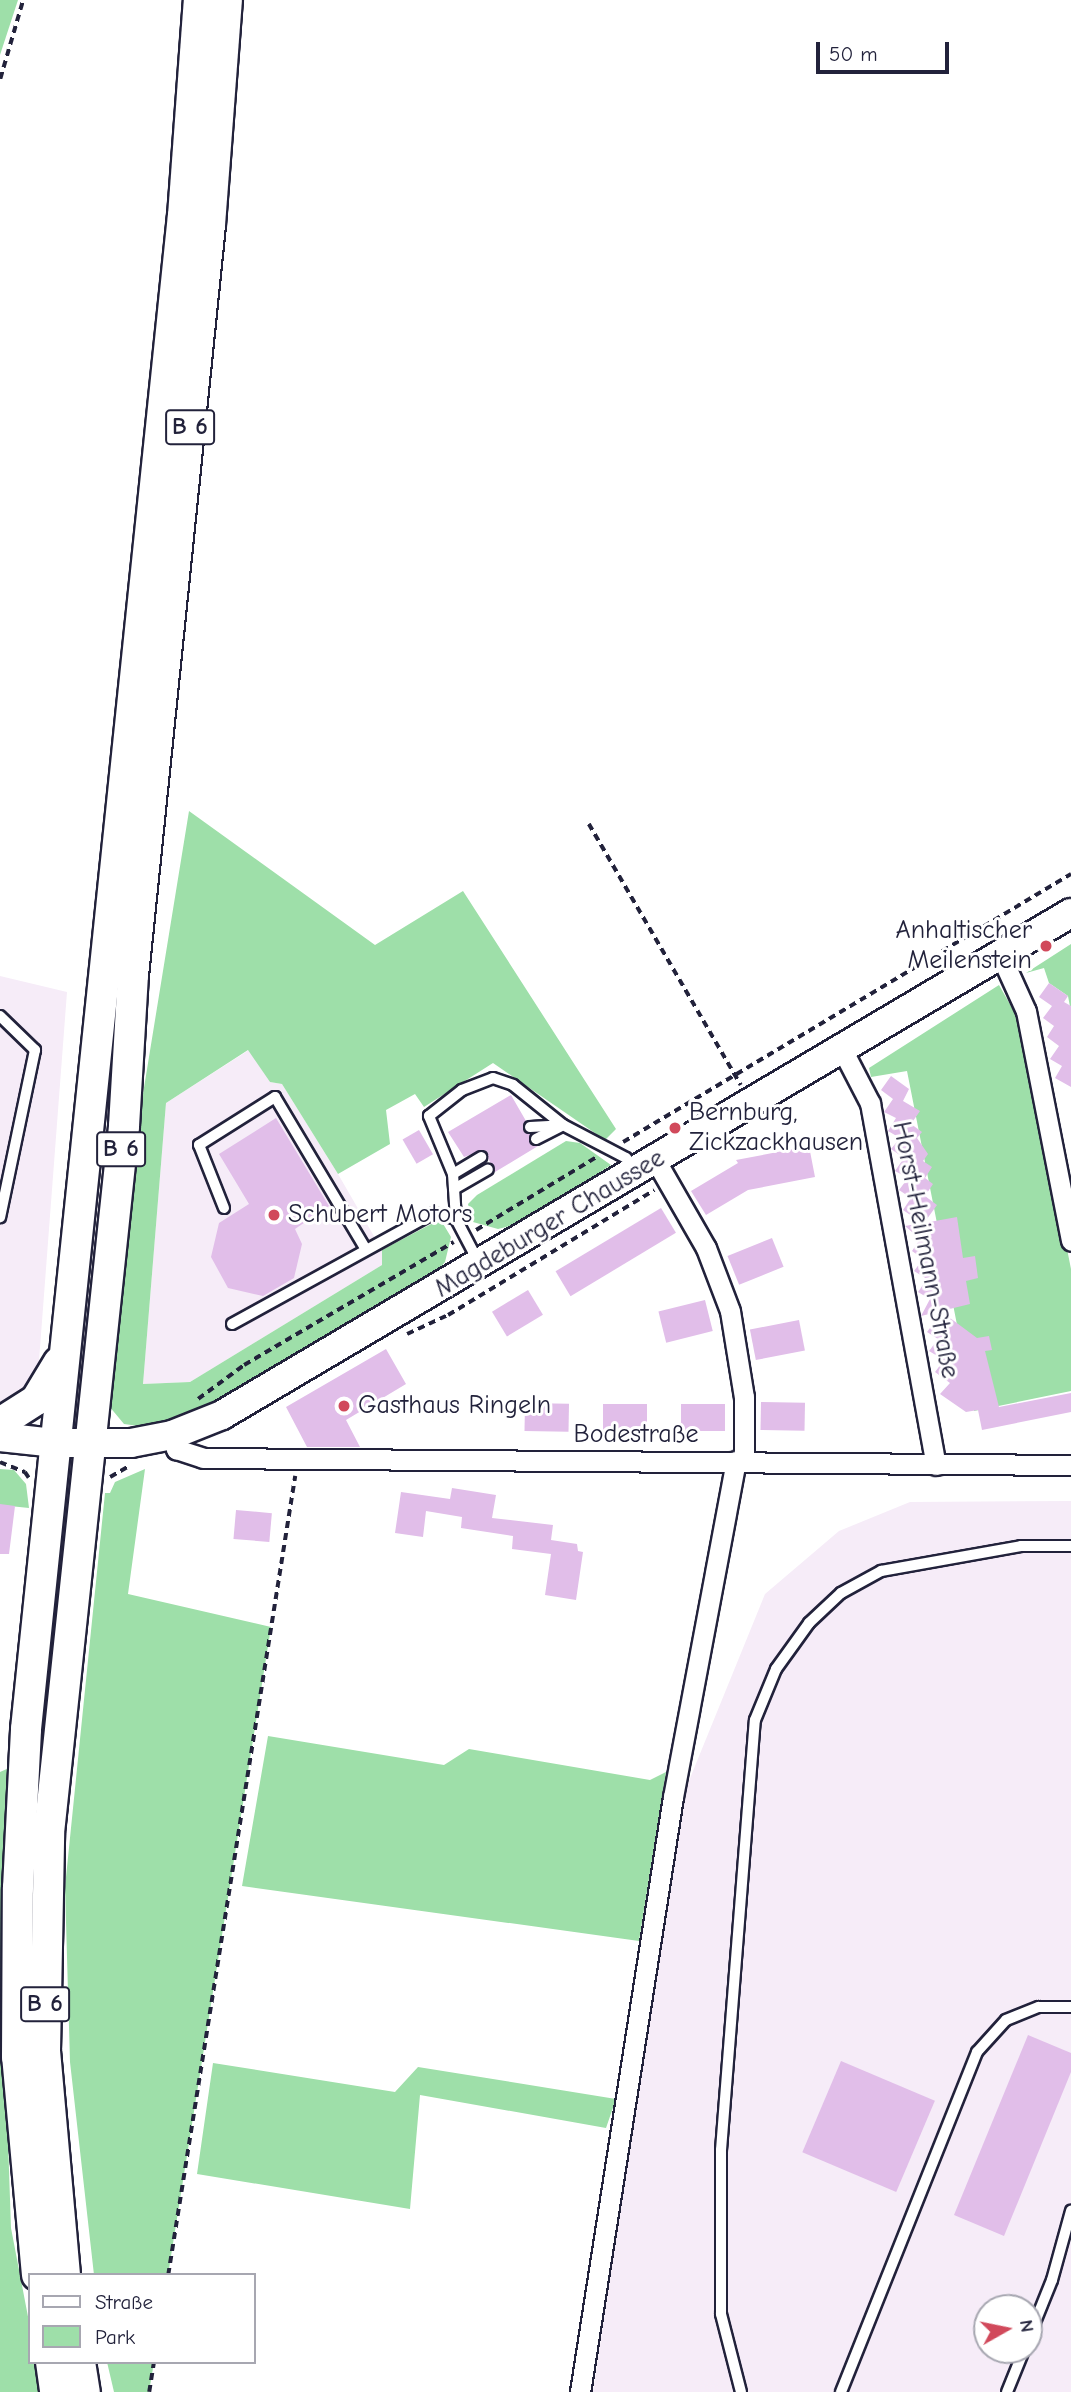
<!DOCTYPE html>
<meta charset="utf-8">
<style>
body{margin:0}
#map{position:relative;width:1071px;height:2392px;overflow:hidden;background:#fff;font-family:"Comic Neue",sans-serif}
div>[style]{position:absolute}
.built>*{inset:0;background:#f6ecf8}
.green>*{inset:0;background:#9edfa9}
.building>*{inset:0;background:#e1bee9;transform-origin:0 0}
.path>*{height:3.5px;margin-top:-1.75px;transform-origin:0;background:repeating-linear-gradient(90deg,#22223b 0 7px,transparent 0 12px)}
.roads{filter:drop-shadow(2px 0 #22223b) drop-shadow(-2px 0 #22223b) drop-shadow(0 2px #22223b) drop-shadow(0 -2px #22223b)}
.service>*{height:10px;margin:-5px;padding:0 5px;transform-origin:5px;border-radius:5px;background:#fff}
.minor>*{height:19px;margin:-9.5px;padding:0 9.5px;transform-origin:9.5px;border-radius:9.5px;background:#fff}
.secondary>*{height:28px;margin:-14px;padding:0 14px;transform-origin:14px;border-radius:14px;background:#fff}
.primary>*{height:30px;margin:-15px;padding:0 15px;transform-origin:15px;border-radius:15px;background:#fff}
.dots>*{width:19px;height:19px;translate:-50% -50%;box-sizing:border-box;border:4px solid #fff;border-radius:50%}
span{translate:-50% -50%;white-space:nowrap;text-align:center;line-height:1.15;-webkit-text-stroke:6px #fff;paint-order:stroke}
.shield-label span{padding:2px 5px;background:#fff;border:2px solid;border-radius:5px;-webkit-text-stroke-width:0}
.shield-label{font-size:24px;color:#22223b;font-weight:700}
.poi-label{font-size:26px;color:#22223b}
.right{translate:-100% -50%;text-align:right}
.left{translate:0 -50%;text-align:left}
.street-label{font-size:26px;color:#22223b}
.legend{position:absolute;left:28px;top:2273px;width:228px;height:91px;box-sizing:border-box;background:#fff;border:2px solid #a7a7b1;margin:0;padding:9px 12px;list-style:none;font-size:21px;color:#22223b}
.legend li{display:flex;align-items:center;gap:14px;height:35px}
.legend b{width:35px;border:2px solid #a7a7b1}
.north{position:absolute;left:973px;top:2294px;width:70px;height:70px;box-sizing:border-box;background:#fff;border:2px solid #a7a7b1;border-radius:50%;rotate:81deg;font-size:19px;font-weight:700;line-height:28px;text-align:center;color:#22223b}
.north::after{content:'';display:block;margin:auto;width:24px;height:32px;background:#d1495b;clip-path:polygon(50% 0,100% 100%,50% 72%,0 100%)}
.scale{position:absolute;left:816px;top:42px;width:133px;height:32px;box-sizing:border-box;border:4px solid #22223b;border-top:0;padding-left:9px;font-size:21px;line-height:24px;white-space:nowrap;color:#22223b;-webkit-text-stroke:5px #fff;paint-order:stroke}
</style>
<div id="map">
<div class="built">
<div style="clip-path:polygon(0 976px,67px 992px,38px 1374px,30px 1389px,14px 1401px,0 1404px)"></div>
<div style="clip-path:polygon(249px 1050px,270px 1082px,282px 1084px,338px 1174px,382px 1250px,382px 1265px,190px 1382px,143px 1384px,166px 1103px)"></div>
<div style="clip-path:polygon(evenodd,1071px 1501px,1071px 2392px,593px 2392px,682px 1798px,765px 1594px,839px 1531px,910px 1502px,1071px 1501px,987px 2308px,1029px 2308px,1029px 2350px,987px 2350px,987px 2308px)"></div>
</div>
<div class="green">
<div style="clip-path:polygon(0 0,18px 0,0 55px)"></div>
<div style="clip-path:polygon(189px 811px,375px 945px,463px 891px,616px 1129px,605px 1140px,493px 1063px,424px 1107px,415px 1094px,386px 1110px,390px 1144px,338px 1174px,282px 1084px,270px 1082px,248px 1050px,166px 1103px,143px 1384px,190px 1382px,382px 1265px,382px 1250px,435px 1222px,442px 1222px,451px 1237px,445px 1262px,434px 1275px,194px 1413px,146px 1427px,124px 1424px,109px 1406px,135px 1143px)"></div>
<div style="clip-path:polygon(1071px 944px,1071px 1012px,1068px 996px,1049px 983px,1044px 968px,1026px 973px)"></div>
<div style="clip-path:polygon(999px 985px,1023px 1027px,1071px 1269px,1071px 1391px,974px 1411px,907px 1071px,871px 1077px,869px 1068px)"></div>
<div style="clip-path:polygon(566px 1141px,580px 1143px,611px 1165px,522px 1223px,498px 1229px,473px 1222px,468px 1204px,477px 1195px)"></div>
<div style="clip-path:polygon(0 1469px,14px 1470px,26px 1484px,29px 1508px,0 1505px)"></div>
<div style="clip-path:polygon(145px 1469px,128px 1594px,271px 1627px,168px 2275px,94px 2275px,70px 2062px,65px 1887px,105px 1493px,110px 1493px,115px 1482px)"></div>
<div style="clip-path:polygon(268px 1736px,444px 1765px,469px 1749px,650px 1780px,666px 1772px,639px 1941px,242px 1886px)"></div>
<div style="clip-path:polygon(9px 1768px,2px 1965px,11px 2228px,30px 2327px,30px 2362px,36px 2362px,42px 2392px,0 2392px,0 1772px)"></div>
<div style="clip-path:polygon(213px 2063px,395px 2092px,418px 2067px,616px 2099px,606px 2128px,420px 2095px,410px 2209px,197px 2174px)"></div>
<div style="clip-path:polygon(107px 2362px,154px 2362px,149px 2392px,114px 2392px)"></div>
</div>
<div class="building">
<div style="clip-path:polygon(1049px 983px,1068px 996px,1064px 1002px,1071px 1006px,1071px 1087px,1055px 1078px,1062px 1066px,1050px 1059px,1059px 1046px,1047px 1037px,1054px 1026px,1043px 1018px,1052px 1006px,1039px 997px)"></div>
<div style="clip-path:polygon(891px 1076px,909px 1089px,903px 1101px,920px 1111px,911px 1124px,922px 1132px,917px 1138px,928px 1154px,923px 1161px,932px 1167px,925px 1178px,933px 1184px,925px 1196px,937px 1205px,924px 1223px,957px 1217px,963px 1258px,975px 1256px,978px 1278px,966px 1281px,970px 1304px,921px 1316px,930px 1299px,918px 1292px,927px 1279px,914px 1271px,923px 1259px,912px 1251px,920px 1239px,905px 1226px,922px 1223px,903px 1210px,911px 1198px,899px 1190px,908px 1178px,895px 1171px,904px 1158px,891px 1149px,900px 1138px,888px 1131px,896px 1118px,884px 1112px,893px 1099px,881px 1090px)"></div>
<div style="clip-path:polygon(511px 1095px,526px 1121px,523px 1128px,530px 1134px,530px 1143px,538px 1146px,495px 1172px,484px 1150px,464px 1157px,448px 1132px)"></div>
<div style="clip-path:polygon(276px 1118px,329px 1206px,295px 1229px,302px 1244px,294px 1278px,263px 1296px,228px 1288px,211px 1257px,219px 1223px,249px 1204px,219px 1154px)"></div>
<div style="left:419px;top:1130px;width:28px;height:19px;rotate:60deg"></div>
<div style="clip-path:polygon(809px 1146px,815px 1177px,748px 1190px,706px 1215px,691px 1191px,738px 1163px,736px 1160px)"></div>
<div style="left:661px;top:1208px;width:29px;height:123px;rotate:59deg"></div>
<div style="left:772px;top:1238px;width:31px;height:48px;rotate:68deg"></div>
<div style="left:528px;top:1290px;width:29px;height:42px;rotate:59deg"></div>
<div style="left:705px;top:1300px;width:32px;height:48px;rotate:76deg"></div>
<div style="clip-path:polygon(942px 1312px,977px 1338px,989px 1336px,992px 1350px,985px 1351px,999px 1407px,1071px 1393px,1071px 1412px,982px 1430px,978px 1410px,966px 1412px,940px 1394px,950px 1383px,935px 1372px,944px 1360px,929px 1351px,938px 1339px,927px 1332px)"></div>
<div style="left:799px;top:1320px;width:31px;height:50px;rotate:79deg"></div>
<div style="clip-path:polygon(386px 1349px,406px 1384px,346px 1420px,360px 1447px,307px 1447px,286px 1407px)"></div>
<div style="left:761px;top:1402px;width:44px;height:28px;rotate:1deg"></div>
<div style="left:525px;top:1403px;width:44px;height:28px;rotate:1deg"></div>
<div style="left:603px;top:1404px;width:44px;height:27px"></div>
<div style="left:681px;top:1404px;width:44px;height:27px"></div>
<div style="clip-path:polygon(452px 1488px,496px 1495px,492px 1518px,553px 1525px,551px 1540px,577px 1544px,578px 1551px,583px 1552px,576px 1600px,545px 1595px,551px 1554px,512px 1549px,513px 1536px,461px 1528px,462px 1517px,426px 1511px,423px 1537px,395px 1533px,401px 1492px,450px 1499px)"></div>
<div style="clip-path:polygon(0 1504px,15px 1506px,9px 1554px,0 1554px)"></div>
<div style="left:236px;top:1510px;width:36px;height:29px;rotate:5deg"></div>
<div style="clip-path:polygon(1028px 2035px,1071px 2053px,1071px 2072px,1004px 2236px,954px 2215px)"></div>
<div style="left:841px;top:2061px;width:102px;height:99px;rotate:23deg"></div>
</div>
<div class="path">
<div style="left:0;top:79px;width:82px;rotate:-73.8deg"></div>
<div style="left:589px;top:824px;width:302px;rotate:59.8deg"></div>
<div style="left:623px;top:1142px;width:522px;rotate:-30.89deg"></div>
<div style="left:476px;top:1230px;width:143px;rotate:-31.2deg"></div>
<div style="left:407px;top:1334px;width:45px;rotate:-24.9deg"></div>
<div style="left:448px;top:1315px;width:241px;rotate:-31.2deg"></div>
<div style="left:198px;top:1399px;width:57px;rotate:-36.5deg"></div>
<div style="left:244px;top:1365px;width:243px;rotate:-30.4deg"></div>
<div style="left:0;top:1462px;width:27px;rotate:22deg"></div>
<div style="left:25px;top:1472px;width:7px;rotate:56deg"></div>
<div style="left:110px;top:1477px;width:20px;rotate:-30deg"></div>
<div style="left:168px;top:2275px;width:809px;rotate:-80.97deg"></div>
<div style="left:149px;top:2392px;width:30px;rotate:-81deg"></div>
</div>
<div class="roads">
<div class="service">
<div style="left:0;top:1016px;width:49px;rotate:44.2deg"></div>
<div style="left:35px;top:1050px;width:171px;rotate:101.8deg"></div>
<div style="left:530px;top:1127px;width:33px;rotate:-3deg"></div>
<div style="left:536px;top:1139px;width:27px;rotate:-27deg"></div>
<div style="left:453px;top:1174px;width:63px;rotate:-112.5deg"></div>
<div style="left:429px;top:1116px;width:42px;rotate:-38.2deg"></div>
<div style="left:462px;top:1090px;width:33px;rotate:-21deg"></div>
<div style="left:493px;top:1078px;width:21px;rotate:19deg"></div>
<div style="left:513px;top:1085px;width:64px;rotate:38.7deg"></div>
<div style="left:563px;top:1125px;width:71px;rotate:27.6deg"></div>
<div style="left:626px;top:1158px;width:13px;rotate:48deg"></div>
<div style="left:454px;top:1189px;width:39px;rotate:-30deg"></div>
<div style="left:224px;top:1208px;width:68px;rotate:-111.6deg"></div>
<div style="left:199px;top:1145px;width:90px;rotate:-32.3deg"></div>
<div style="left:275px;top:1097px;width:176px;rotate:59.2deg"></div>
<div style="left:478px;top:1261px;width:47px;rotate:-117.6deg"></div>
<div style="left:456px;top:1219px;width:45px;rotate:-93.8deg"></div>
<div style="left:453px;top:1174px;width:33px;rotate:-31deg"></div>
<div style="left:232px;top:1324px;width:230px;rotate:-28.8deg"></div>
<div style="left:434px;top:1213px;width:23px;rotate:15deg"></div>
<div style="left:1029px;top:2337px;width:61px;rotate:-68deg"></div>
<div style="left:1052px;top:2280px;width:72px;rotate:-74.6deg"></div>
<div style="left:741px;top:2392px;width:81px;rotate:-104.4deg"></div>
<div style="left:721px;top:2314px;width:164px;rotate:-90deg"></div>
<div style="left:721px;top:2150px;width:431px;rotate:-85.5deg"></div>
<div style="left:755px;top:1720px;width:55px;rotate:-67.6deg"></div>
<div style="left:776px;top:1669px;width:57px;rotate:-54.3deg"></div>
<div style="left:809px;top:1623px;width:44px;rotate:-43.2deg"></div>
<div style="left:841px;top:1593px;width:46px;rotate:-28.8deg"></div>
<div style="left:881px;top:1571px;width:142px;rotate:-10.1deg"></div>
<div style="left:1021px;top:1546px;width:50px"></div>
<div style="left:841px;top:2392px;width:366px;rotate:-68.2deg"></div>
<div style="left:977px;top:2052px;width:43px;rotate:-47.8deg"></div>
<div style="left:1006px;top:2020px;width:35px;rotate:-22deg"></div>
<div style="left:1039px;top:2007px;width:32px"></div>
<div style="left:1007px;top:2392px;width:45px;rotate:-68deg"></div>
</div>
<div class="minor">
<div style="left:1001px;top:956px;width:60px;rotate:65.6deg"></div>
<div style="left:1026px;top:1011px;width:234px;rotate:78.9deg"></div>
<div style="left:843px;top:1051px;width:59px;rotate:62.6deg"></div>
<div style="left:870px;top:1103px;width:368px;rotate:79.7deg"></div>
<div style="left:656px;top:1161px;width:100px;rotate:60.1deg"></div>
<div style="left:706px;top:1248px;width:67px;rotate:69.1deg"></div>
<div style="left:730px;top:1311px;width:87px;rotate:80.8deg"></div>
<div style="left:744px;top:1397px;width:65px;rotate:90deg"></div>
<div style="left:172px;top:1435px;width:15px;rotate:74deg"></div>
<div style="left:176px;top:1449px;width:28px;rotate:18deg"></div>
<div style="left:203px;top:1458px;width:868px;rotate:0.46deg"></div>
<div style="left:580px;top:2392px;width:602px;rotate:-81.12deg"></div>
<div style="left:673px;top:1797px;width:342px;rotate:-79.4deg"></div>
</div>
<div class="secondary">
<div style="left:0;top:1437px;width:54px;rotate:6.3deg"></div>
<div style="left:54px;top:1443px;width:77px"></div>
<div style="left:131px;top:1443px;width:42px;rotate:-11deg"></div>
<div style="left:172px;top:1435px;width:54px;rotate:-21.8deg"></div>
<div style="left:222px;top:1415px;width:986px;rotate:-30.6deg"></div>
</div>
<div class="primary">
<div style="left:0;top:1423px;width:43px;rotate:-32.6deg"></div>
<div style="left:36px;top:1400px;width:44px;rotate:-58.8deg"></div>
<div style="left:37px;top:2275px;width:219px;rotate:-95.2deg"></div>
<div style="left:17px;top:2057px;width:169px;rotate:-89.7deg"></div>
<div style="left:18px;top:1888px;width:159px;rotate:-87.1deg"></div>
<div style="left:26px;top:1729px;width:1521px;rotate:-84.08deg"></div>
<div style="left:183px;top:216px;width:217px;rotate:-85.8deg"></div>
<div style="left:65px;top:2275px;width:225px;rotate:-95.1deg"></div>
<div style="left:45px;top:2051px;width:218px;rotate:-88.9deg"></div>
<div style="left:49px;top:1833px;width:711px;rotate:-83.94deg"></div>
<div style="left:124px;top:1126px;width:151px;rotate:-86.6deg"></div>
<div style="left:133px;top:975px;width:754px;rotate:-84.14deg"></div>
<div style="left:210px;top:225px;width:226px;rotate:-85.7deg"></div>
<div style="left:51px;top:2362px;width:30px;rotate:82deg"></div>
<div style="left:80px;top:2362px;width:30px;rotate:81deg"></div>
</div>
</div>
<div class="dots">
<div style="left:1046px;top:946px;background:#d1495b"></div>
<div style="left:675px;top:1128px;background:#d1495b"></div>
<div style="left:274px;top:1215px;background:#d1495b"></div>
<div style="left:344px;top:1406px;background:#d1495b"></div>
</div>
<div class="shield-label">
<span style="left:190px;top:427px">B 6</span>
<span style="left:121px;top:1149px">B 6</span>
<span style="left:45px;top:2004px">B 6</span>
</div>
<div class="poi-label">
<span class="right" style="left:1032px;top:946px">Anhaltischer<br>Meilenstein</span>
<span class="left" style="left:689px;top:1128px">Bernburg,<br>Zickzackhausen</span>
<span class="left" style="left:288px;top:1215px">Schubert Motors</span>
<span class="left" style="left:358px;top:1406px">Gasthaus Ringeln</span>
</div>
<div class="street-label">
<span style="left:550px;top:1224px;rotate:-31deg">Magdeburger Chaussee</span>
<span style="left:925px;top:1250px;rotate:79deg">Horst-Heilmann-Straße</span>
<span style="left:636px;top:1435px">Bodestraße</span>
</div>
<ul class="legend">
<li><b style="height:9px;background:#fff"></b>Straße</li>
<li><b style="height:19px;background:#9edfa9"></b>Park</li>
</ul>
<div class="north">N</div>
<div class="scale">50 m</div>
</div>
